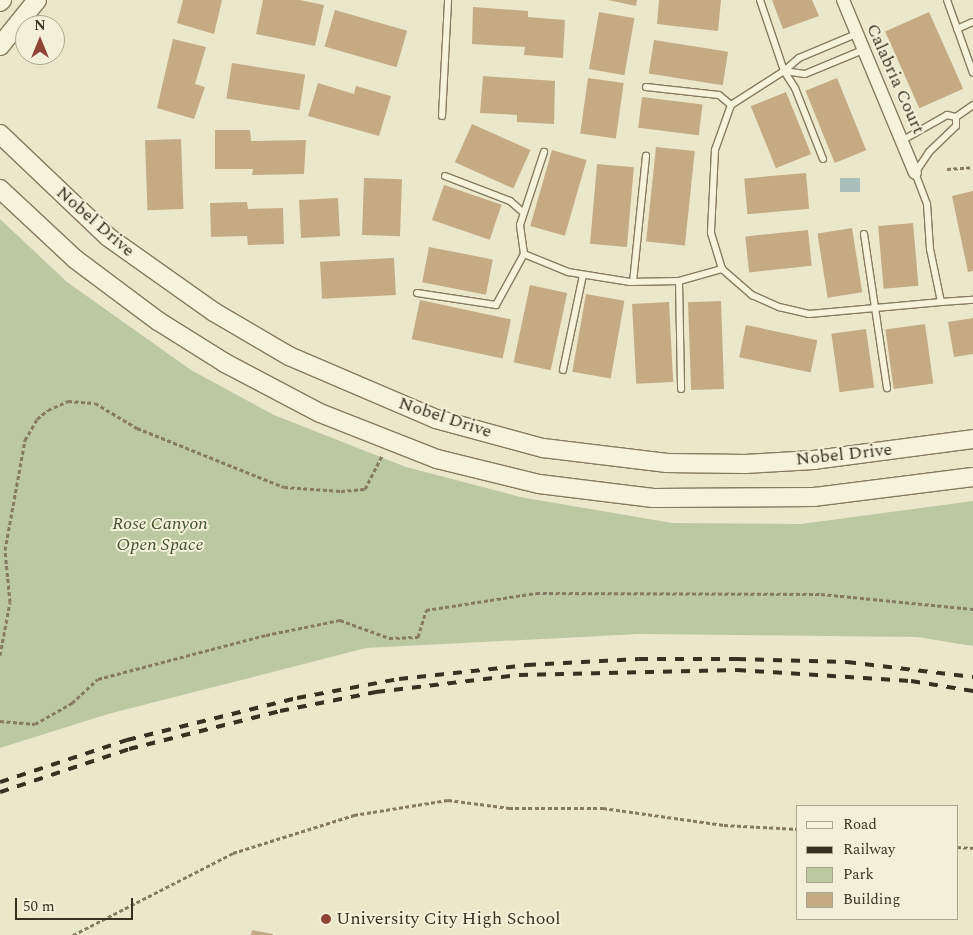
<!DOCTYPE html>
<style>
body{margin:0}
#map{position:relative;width:973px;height:935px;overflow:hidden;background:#ebe7ca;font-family:Spectral,serif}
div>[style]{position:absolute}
.green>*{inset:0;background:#bcc89f}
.water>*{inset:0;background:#aac0bd;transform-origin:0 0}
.building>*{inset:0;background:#c5ab84;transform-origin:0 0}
.path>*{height:3px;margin-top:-1.5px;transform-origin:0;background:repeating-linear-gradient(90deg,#867b60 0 4px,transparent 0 6.5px)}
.roads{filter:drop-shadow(1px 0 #867b60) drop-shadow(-1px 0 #867b60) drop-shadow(0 1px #867b60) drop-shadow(0 -1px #867b60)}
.service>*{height:6px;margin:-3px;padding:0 3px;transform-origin:3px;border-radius:3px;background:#f6f3dd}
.minor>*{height:12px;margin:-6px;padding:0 6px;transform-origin:6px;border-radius:6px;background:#f6f3dd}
.secondary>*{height:18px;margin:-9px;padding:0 9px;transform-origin:9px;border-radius:9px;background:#f6f3dd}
.rail>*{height:4px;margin-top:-2px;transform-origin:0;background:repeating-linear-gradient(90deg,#383122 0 9px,transparent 0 18px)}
.dots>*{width:14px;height:14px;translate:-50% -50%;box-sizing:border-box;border:2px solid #f3f0d9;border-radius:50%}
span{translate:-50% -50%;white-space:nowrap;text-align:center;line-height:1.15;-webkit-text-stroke:4px #f3f0d9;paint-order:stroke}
.street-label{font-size:18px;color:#383122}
.park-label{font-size:18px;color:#41522b;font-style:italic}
.poi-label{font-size:18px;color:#383122}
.left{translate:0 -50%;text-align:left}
.legend{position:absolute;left:796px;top:805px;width:162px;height:115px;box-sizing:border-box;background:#f3f0d9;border:1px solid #a8a490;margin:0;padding:6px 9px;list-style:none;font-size:15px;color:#383122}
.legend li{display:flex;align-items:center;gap:10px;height:25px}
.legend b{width:25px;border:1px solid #a8a490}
.north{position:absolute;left:15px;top:15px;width:50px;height:50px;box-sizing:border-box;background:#f3f0d9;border:1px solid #a8a490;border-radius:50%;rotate:0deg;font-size:14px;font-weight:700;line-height:20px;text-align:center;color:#383122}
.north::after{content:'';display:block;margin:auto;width:18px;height:22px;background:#8f4536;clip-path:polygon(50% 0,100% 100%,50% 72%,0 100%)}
.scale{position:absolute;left:15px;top:898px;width:118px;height:22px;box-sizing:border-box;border:2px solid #383122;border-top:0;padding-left:6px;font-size:15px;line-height:18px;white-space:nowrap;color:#383122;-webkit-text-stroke:4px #f3f0d9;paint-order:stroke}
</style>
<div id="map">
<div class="green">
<div style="clip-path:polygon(0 219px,67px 282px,191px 370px,274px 415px,406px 467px,520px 497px,672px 523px,801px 524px,973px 501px,973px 646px,917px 637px,639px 634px,366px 648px,108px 714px,0 748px)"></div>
</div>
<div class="water">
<div style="left:860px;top:178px;width:14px;height:20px;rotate:90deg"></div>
</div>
<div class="building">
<div style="clip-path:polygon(183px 0,222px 0,214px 34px,177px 23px)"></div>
<div style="clip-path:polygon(263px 0,300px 0,324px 5px,315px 46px,256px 34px)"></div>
<div style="clip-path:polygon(608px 0,637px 0,636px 6px)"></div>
<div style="clip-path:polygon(659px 0,721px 0,718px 31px,657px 24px)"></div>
<div style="clip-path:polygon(772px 0,812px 0,819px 16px,783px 29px)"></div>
<div style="clip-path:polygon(473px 7px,528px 11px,528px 17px,565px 20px,563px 58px,524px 55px,525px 47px,472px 44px)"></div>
<div style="left:335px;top:10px;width:75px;height:38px;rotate:16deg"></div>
<div style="left:599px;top:12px;width:36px;height:58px;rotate:10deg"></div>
<div style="left:929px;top:12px;width:84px;height:48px;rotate:66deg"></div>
<div style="clip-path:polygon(173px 39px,206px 47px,195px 84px,205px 87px,194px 119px,157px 108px)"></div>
<div style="left:654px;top:40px;width:75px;height:34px;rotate:9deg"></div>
<div style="left:232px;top:63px;width:74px;height:36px;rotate:9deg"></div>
<div style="clip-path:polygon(483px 76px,555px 81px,554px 124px,517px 122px,517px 115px,480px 113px)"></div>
<div style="left:588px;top:78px;width:36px;height:56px;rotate:8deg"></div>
<div style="left:837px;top:78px;width:78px;height:34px;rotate:68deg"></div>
<div style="clip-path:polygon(318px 83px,354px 94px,356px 86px,391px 96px,379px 136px,308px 116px)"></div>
<div style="left:786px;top:92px;width:67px;height:38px;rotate:68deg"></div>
<div style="left:642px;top:97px;width:61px;height:31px;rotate:7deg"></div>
<div style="left:472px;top:124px;width:64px;height:42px;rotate:24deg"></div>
<div style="clip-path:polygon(215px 130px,250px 130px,251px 141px,306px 140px,304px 174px,252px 175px,253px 169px,215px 169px)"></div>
<div style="left:181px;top:139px;width:70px;height:36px;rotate:88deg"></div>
<div style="left:656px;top:147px;width:39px;height:95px;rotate:6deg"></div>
<div style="left:552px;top:150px;width:36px;height:79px;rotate:16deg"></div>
<div style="left:597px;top:164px;width:37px;height:80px;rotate:5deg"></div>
<div style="left:806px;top:173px;width:36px;height:62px;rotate:85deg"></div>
<div style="left:364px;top:178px;width:38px;height:57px;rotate:2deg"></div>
<div style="left:444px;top:185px;width:61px;height:37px;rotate:19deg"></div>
<div style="clip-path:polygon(973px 191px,973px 271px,968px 272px,952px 196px)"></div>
<div style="left:338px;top:198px;width:38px;height:39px;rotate:87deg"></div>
<div style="clip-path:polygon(247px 202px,248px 209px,283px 208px,284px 244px,248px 245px,247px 236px,211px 237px,210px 203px)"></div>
<div style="left:913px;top:223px;width:63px;height:35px;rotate:85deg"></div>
<div style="left:852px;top:228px;width:65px;height:35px;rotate:81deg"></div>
<div style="left:808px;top:230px;width:36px;height:63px;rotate:84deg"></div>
<div style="left:429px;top:247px;width:65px;height:36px;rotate:11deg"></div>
<div style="left:394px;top:258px;width:37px;height:74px;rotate:87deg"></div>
<div style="left:530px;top:285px;width:38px;height:79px;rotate:12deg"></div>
<div style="left:586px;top:294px;width:39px;height:79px;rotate:10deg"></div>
<div style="left:420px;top:300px;width:93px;height:40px;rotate:12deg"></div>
<div style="left:721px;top:301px;width:88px;height:33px;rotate:88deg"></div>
<div style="left:669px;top:302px;width:80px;height:37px;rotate:87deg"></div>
<div style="clip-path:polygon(973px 318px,973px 354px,954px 357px,948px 322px)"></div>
<div style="left:925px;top:324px;width:60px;height:40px;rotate:82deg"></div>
<div style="left:746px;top:325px;width:73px;height:33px;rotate:12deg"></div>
<div style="left:866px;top:329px;width:59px;height:35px;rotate:82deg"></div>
<div style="clip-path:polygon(252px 930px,273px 934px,273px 935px,251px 935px)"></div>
</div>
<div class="path">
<div style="left:947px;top:169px;width:26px;rotate:-4deg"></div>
<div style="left:0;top:655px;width:54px;rotate:-79.3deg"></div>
<div style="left:10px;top:602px;width:52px;rotate:-95.5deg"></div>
<div style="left:5px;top:550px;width:112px;rotate:-79.7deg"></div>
<div style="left:25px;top:440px;width:24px;rotate:-60deg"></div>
<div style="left:37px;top:419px;width:14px;rotate:-39deg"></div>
<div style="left:48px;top:410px;width:22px;rotate:-24deg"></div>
<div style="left:68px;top:401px;width:27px;rotate:4deg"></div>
<div style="left:95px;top:403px;width:49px;rotate:30.8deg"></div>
<div style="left:137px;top:428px;width:158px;rotate:21.9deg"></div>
<div style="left:284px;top:487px;width:57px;rotate:4deg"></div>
<div style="left:341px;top:491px;width:24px;rotate:-5deg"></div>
<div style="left:365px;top:489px;width:39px;rotate:-63deg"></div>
<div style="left:0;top:721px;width:35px;rotate:5deg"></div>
<div style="left:35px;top:724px;width:43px;rotate:-29.6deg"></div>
<div style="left:72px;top:703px;width:35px;rotate:-43deg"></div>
<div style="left:98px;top:679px;width:174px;rotate:-14.7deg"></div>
<div style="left:266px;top:635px;width:76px;rotate:-11.5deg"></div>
<div style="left:340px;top:620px;width:52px;rotate:20.2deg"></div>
<div style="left:389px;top:638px;width:29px;rotate:-2deg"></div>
<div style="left:418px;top:637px;width:28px;rotate:-73deg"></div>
<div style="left:426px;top:610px;width:111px;rotate:-8.8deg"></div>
<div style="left:536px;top:593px;width:285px;rotate:0.2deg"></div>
<div style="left:821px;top:594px;width:153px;rotate:5.6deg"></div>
<div style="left:957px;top:847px;width:16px;rotate:4deg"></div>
<div style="left:73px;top:935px;width:180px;rotate:-27.1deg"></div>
<div style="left:233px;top:853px;width:127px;rotate:-17.4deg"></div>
<div style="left:354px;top:815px;width:95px;rotate:-9.1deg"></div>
<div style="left:448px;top:800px;width:62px;rotate:7.5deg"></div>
<div style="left:509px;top:808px;width:94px"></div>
<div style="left:603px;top:808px;width:122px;rotate:8deg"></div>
<div style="left:724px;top:825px;width:73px;rotate:3.1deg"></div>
</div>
<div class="roads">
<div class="service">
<div style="left:760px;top:0;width:75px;rotate:71.3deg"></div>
<div style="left:947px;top:0;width:77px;rotate:70.4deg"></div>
<div style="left:957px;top:29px;width:17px;rotate:-24deg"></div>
<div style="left:784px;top:71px;width:21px;rotate:8deg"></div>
<div style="left:805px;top:74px;width:63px;rotate:-22.5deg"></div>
<div style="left:784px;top:71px;width:20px;rotate:-41deg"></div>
<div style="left:799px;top:58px;width:62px;rotate:-22.8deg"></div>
<div style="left:646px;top:87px;width:73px;rotate:6.3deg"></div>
<div style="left:719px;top:95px;width:16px;rotate:40deg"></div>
<div style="left:442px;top:116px;width:116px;rotate:-87deg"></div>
<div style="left:903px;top:140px;width:51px;rotate:-29.6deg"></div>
<div style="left:947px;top:115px;width:9px;rotate:13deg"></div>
<div style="left:956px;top:117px;width:21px;rotate:-35deg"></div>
<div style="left:823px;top:159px;width:76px;rotate:-111.5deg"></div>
<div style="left:795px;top:88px;width:20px;rotate:-123deg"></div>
<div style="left:784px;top:71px;width:63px;rotate:147.3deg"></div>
<div style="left:731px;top:105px;width:48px;rotate:109.6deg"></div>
<div style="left:715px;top:150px;width:83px;rotate:92.8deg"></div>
<div style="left:711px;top:233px;width:38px;rotate:73deg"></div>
<div style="left:722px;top:269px;width:40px;rotate:41deg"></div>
<div style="left:752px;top:295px;width:30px;rotate:24deg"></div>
<div style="left:779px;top:307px;width:31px;rotate:13deg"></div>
<div style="left:809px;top:314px;width:133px;rotate:-5.2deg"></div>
<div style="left:941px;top:302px;width:54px;rotate:-101.7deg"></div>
<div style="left:930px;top:249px;width:45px;rotate:-93.8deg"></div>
<div style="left:927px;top:204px;width:33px;rotate:-111deg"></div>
<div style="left:915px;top:173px;width:25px;rotate:-56deg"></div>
<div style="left:929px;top:152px;width:37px;rotate:-44deg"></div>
<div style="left:956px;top:126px;width:9px;rotate:-90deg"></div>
<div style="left:445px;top:176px;width:70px;rotate:21deg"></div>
<div style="left:510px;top:201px;width:18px;rotate:41deg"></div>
<div style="left:864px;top:234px;width:156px;rotate:81.5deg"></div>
<div style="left:524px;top:254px;width:29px;rotate:-98deg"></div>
<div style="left:520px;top:225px;width:77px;rotate:-71.8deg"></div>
<div style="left:679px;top:281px;width:108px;rotate:88.9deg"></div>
<div style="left:633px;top:282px;width:127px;rotate:-84.1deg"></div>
<div style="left:417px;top:293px;width:80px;rotate:8.6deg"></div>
<div style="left:496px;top:305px;width:58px;rotate:-61.2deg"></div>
<div style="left:524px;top:254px;width:48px;rotate:22.2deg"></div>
<div style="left:568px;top:272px;width:63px;rotate:9.2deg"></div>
<div style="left:630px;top:282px;width:49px;rotate:-1.2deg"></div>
<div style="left:679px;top:281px;width:45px;rotate:-15.6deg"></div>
<div style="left:941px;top:302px;width:32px;rotate:-4deg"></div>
<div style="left:563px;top:370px;width:97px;rotate:-78.1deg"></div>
</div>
<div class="minor">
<div style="left:843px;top:0;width:187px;rotate:67.4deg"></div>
</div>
<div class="secondary">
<div style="left:0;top:2px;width:3px;rotate:-45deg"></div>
<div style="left:0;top:46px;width:59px;rotate:-51.2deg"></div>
<div style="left:0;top:134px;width:149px;rotate:43.6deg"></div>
<div style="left:108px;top:237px;width:130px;rotate:35.3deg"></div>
<div style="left:214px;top:312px;width:87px;rotate:30.4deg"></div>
<div style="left:289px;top:356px;width:160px;rotate:23.2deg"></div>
<div style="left:436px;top:419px;width:111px;rotate:15.2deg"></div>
<div style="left:543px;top:448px;width:125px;rotate:6.9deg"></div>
<div style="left:667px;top:463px;width:78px;rotate:0.7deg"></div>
<div style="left:745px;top:464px;width:69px;rotate:-3.3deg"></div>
<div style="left:814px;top:460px;width:160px;rotate:-7.5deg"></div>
<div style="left:0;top:189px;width:103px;rotate:43deg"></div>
<div style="left:75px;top:259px;width:104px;rotate:36.8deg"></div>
<div style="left:158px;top:321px;width:79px;rotate:32.1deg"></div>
<div style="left:225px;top:363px;width:107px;rotate:27.8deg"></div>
<div style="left:320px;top:413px;width:126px;rotate:21.5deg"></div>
<div style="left:437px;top:459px;width:105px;rotate:13.8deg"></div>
<div style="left:539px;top:484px;width:115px;rotate:7deg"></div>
<div style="left:653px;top:498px;width:161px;rotate:-0.4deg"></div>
<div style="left:814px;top:497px;width:160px;rotate:-7.2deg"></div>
</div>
</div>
<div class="rail">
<div style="left:0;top:782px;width:134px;rotate:-18.3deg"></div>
<div style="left:127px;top:740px;width:175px;rotate:-13.9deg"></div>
<div style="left:297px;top:698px;width:104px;rotate:-10.6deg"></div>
<div style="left:399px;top:679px;width:129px;rotate:-6.2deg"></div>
<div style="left:527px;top:665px;width:112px;rotate:-3.1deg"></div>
<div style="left:639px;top:659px;width:98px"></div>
<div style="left:737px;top:659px;width:110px;rotate:1.6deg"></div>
<div style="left:847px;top:662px;width:127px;rotate:6.8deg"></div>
<div style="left:0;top:792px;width:136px;rotate:-18.4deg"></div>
<div style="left:129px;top:749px;width:156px;rotate:-14.1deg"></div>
<div style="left:280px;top:711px;width:98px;rotate:-11.2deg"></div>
<div style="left:376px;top:692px;width:144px;rotate:-6.8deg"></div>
<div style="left:519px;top:675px;width:218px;rotate:-1.3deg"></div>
<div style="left:737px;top:670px;width:174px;rotate:3.6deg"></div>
<div style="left:911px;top:681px;width:63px;rotate:9.2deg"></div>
</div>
<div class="dots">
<div style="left:326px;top:919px;background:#8f4536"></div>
</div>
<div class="street-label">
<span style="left:895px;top:79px;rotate:66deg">Calabria Court</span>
<span style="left:95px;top:222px;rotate:41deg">Nobel Drive</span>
<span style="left:445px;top:418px;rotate:18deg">Nobel Drive</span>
<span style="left:844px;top:455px;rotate:-6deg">Nobel Drive</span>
</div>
<div class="park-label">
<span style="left:160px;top:535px">Rose Canyon<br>Open Space</span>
</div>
<div class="poi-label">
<span class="left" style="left:336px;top:919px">University City High School</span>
</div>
<ul class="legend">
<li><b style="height:6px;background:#f6f3dd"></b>Road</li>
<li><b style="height:6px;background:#383122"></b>Railway</li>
<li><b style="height:14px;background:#bcc89f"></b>Park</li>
<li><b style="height:14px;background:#c5ab84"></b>Building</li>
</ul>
<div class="north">N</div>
<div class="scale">50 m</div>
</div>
